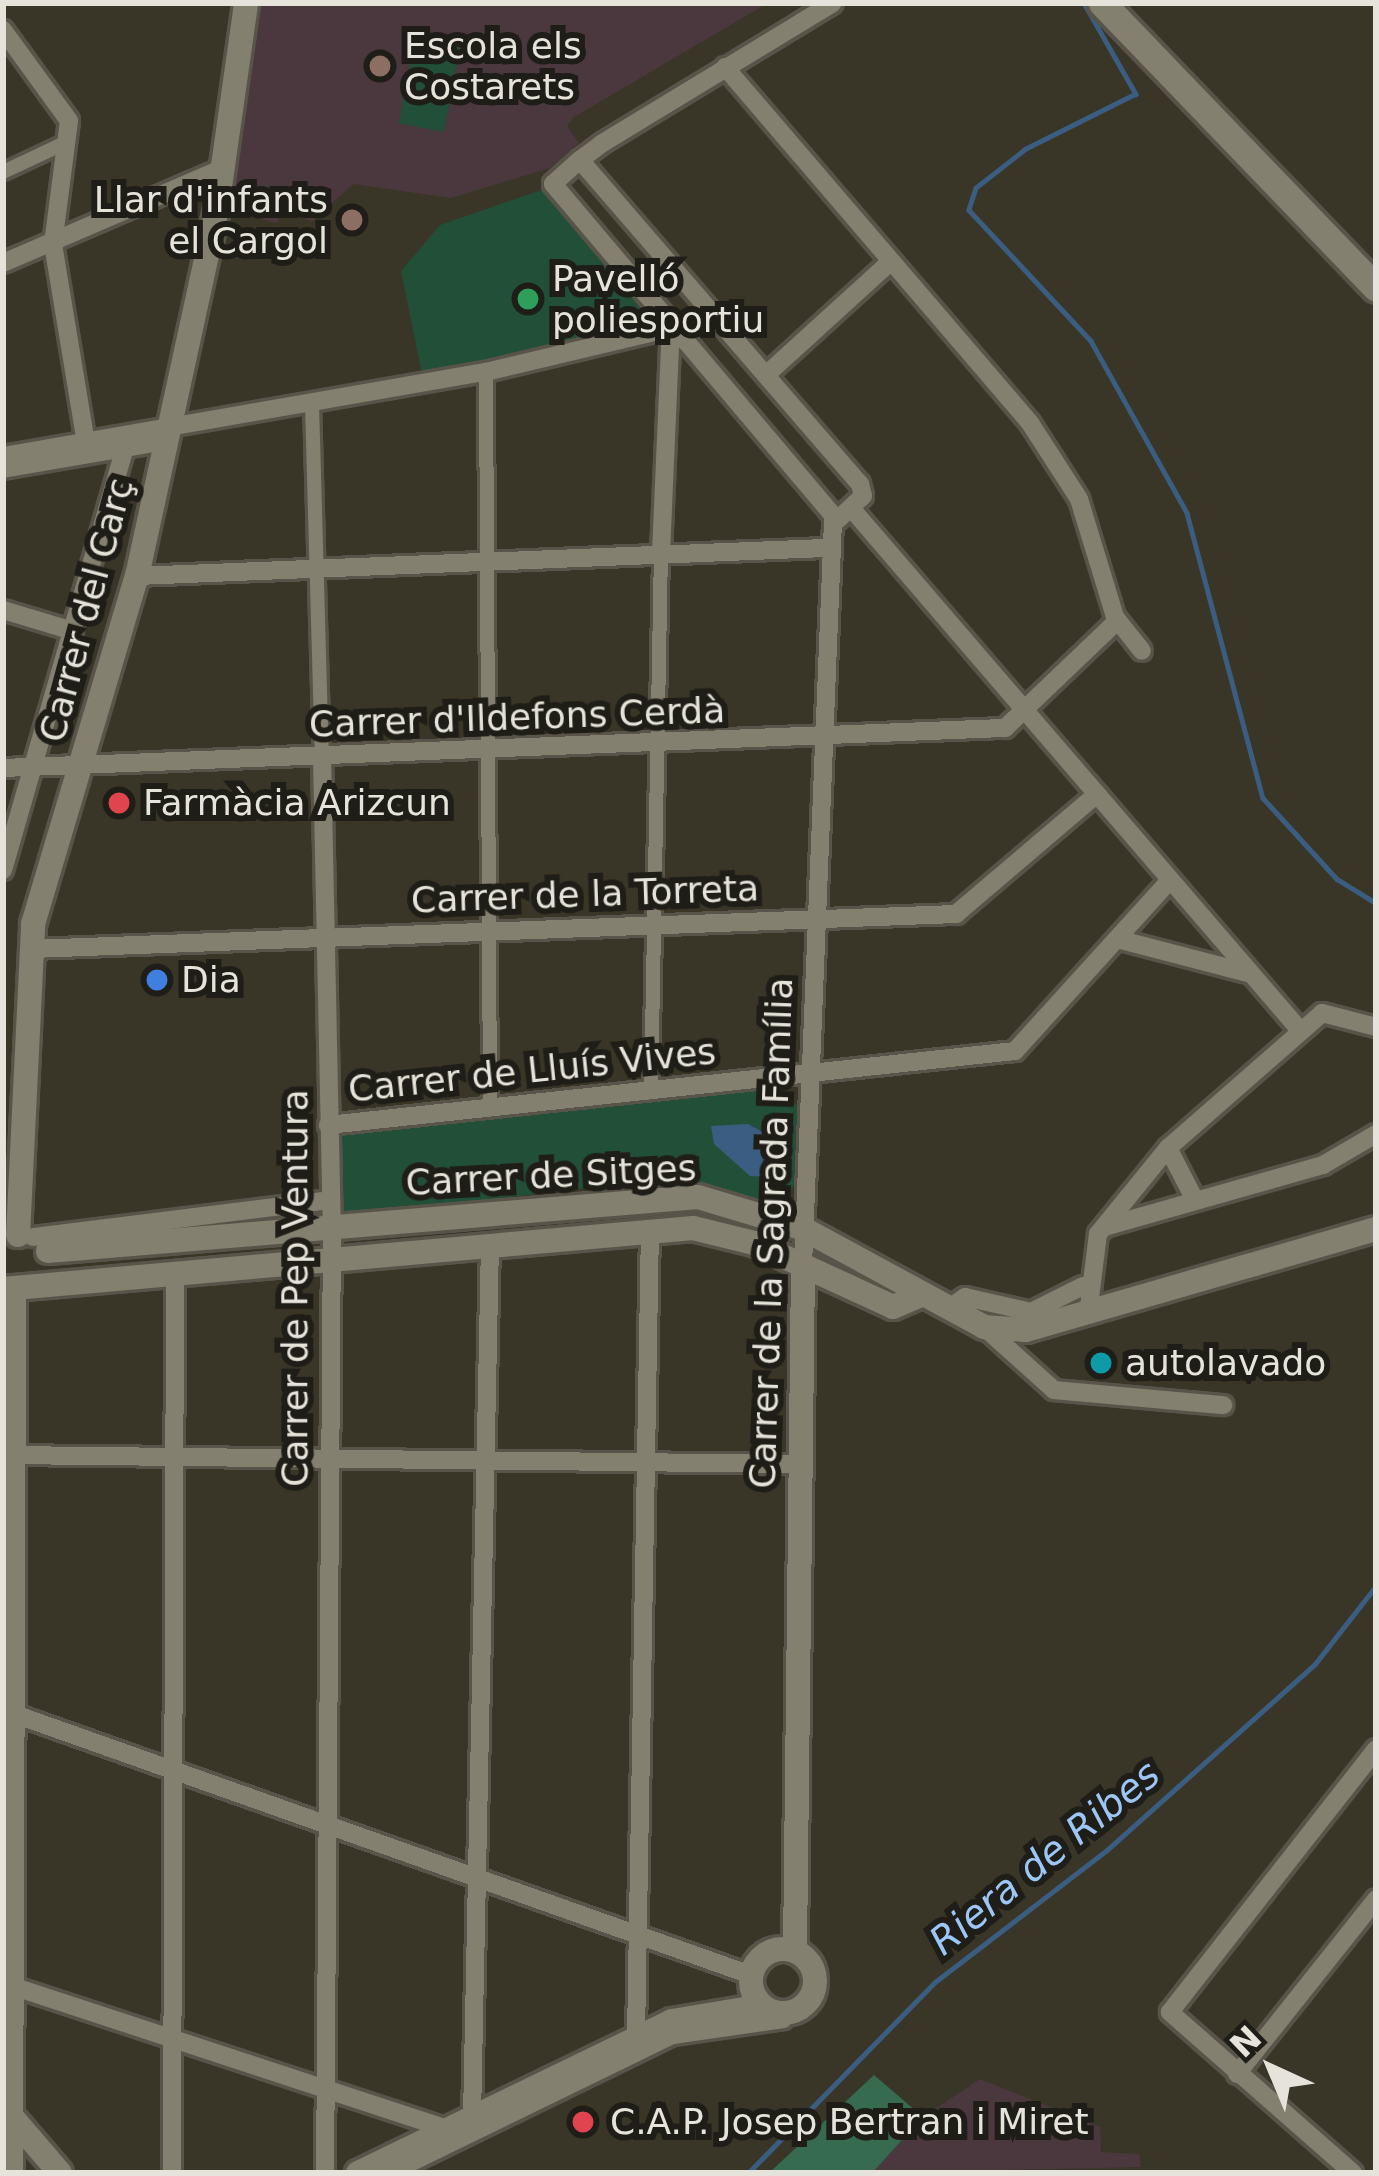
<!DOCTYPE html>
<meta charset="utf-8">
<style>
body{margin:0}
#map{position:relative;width:1379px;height:2176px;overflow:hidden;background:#393627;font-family:"DejaVu Sans",sans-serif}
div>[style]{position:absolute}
.education>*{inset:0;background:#4b373e}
.green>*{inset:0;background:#214f38;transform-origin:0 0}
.forest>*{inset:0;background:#376b50}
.water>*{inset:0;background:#3b5d81}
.stream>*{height:4.5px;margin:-2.25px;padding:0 2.25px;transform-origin:2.25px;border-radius:2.25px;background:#3b5d81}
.roads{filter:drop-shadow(3px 0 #585449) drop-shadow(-3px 0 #585449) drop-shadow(0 3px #585449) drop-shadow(0 -3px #585449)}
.pedestrian>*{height:14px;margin:-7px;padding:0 7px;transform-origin:7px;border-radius:7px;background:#84806f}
.minor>*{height:18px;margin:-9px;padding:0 9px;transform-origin:9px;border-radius:9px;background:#84806f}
.tertiary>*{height:24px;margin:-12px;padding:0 12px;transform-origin:12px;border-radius:12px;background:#84806f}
.tertiary>.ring{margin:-12px;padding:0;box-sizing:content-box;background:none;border:24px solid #84806f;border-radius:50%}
.secondary>*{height:27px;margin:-13.5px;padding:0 13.5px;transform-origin:13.5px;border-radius:13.5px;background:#84806f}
.dots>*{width:33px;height:33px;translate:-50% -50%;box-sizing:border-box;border:6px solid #1f1d17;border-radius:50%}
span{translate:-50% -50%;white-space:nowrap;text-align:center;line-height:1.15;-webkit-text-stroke:12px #1f1d17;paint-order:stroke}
.poi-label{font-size:36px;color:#e6e3da}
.left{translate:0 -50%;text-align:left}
.right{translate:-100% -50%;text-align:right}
.street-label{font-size:36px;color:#e6e3da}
.water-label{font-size:39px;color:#9cc6f6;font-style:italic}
.frame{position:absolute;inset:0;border:6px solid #e6e3da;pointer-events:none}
.north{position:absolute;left:1211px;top:2008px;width:120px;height:120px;-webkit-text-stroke:9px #1f1d17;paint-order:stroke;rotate:316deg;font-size:33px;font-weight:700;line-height:48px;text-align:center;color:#e6e3da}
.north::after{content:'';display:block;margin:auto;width:42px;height:54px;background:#e6e3da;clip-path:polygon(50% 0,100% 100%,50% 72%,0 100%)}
</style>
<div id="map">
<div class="education">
<div style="clip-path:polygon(246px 3px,477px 6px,768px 3px,574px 117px,567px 126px,579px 143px,550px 168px,451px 198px,353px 184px,312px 222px,284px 208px,277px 223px,217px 208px)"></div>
<div style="clip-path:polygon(980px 2079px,1100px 2127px,1101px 2152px,1139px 2154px,1141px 2167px,872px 2173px,923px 2117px)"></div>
</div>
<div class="green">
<div style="left:416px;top:34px;width:46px;height:91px;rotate:11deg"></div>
<div style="clip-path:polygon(556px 185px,671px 328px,424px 384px,401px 271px,440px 225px)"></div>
<div style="clip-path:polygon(777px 1089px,799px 1107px,798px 1183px,770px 1206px,719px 1192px,579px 1189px,336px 1217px,333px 1129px)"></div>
</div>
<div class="forest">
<div style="clip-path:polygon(874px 2075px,923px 2117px,872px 2173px,769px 2173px)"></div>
</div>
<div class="water">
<div style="clip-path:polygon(748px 1124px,770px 1136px,770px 1177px,750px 1176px,714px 1144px,711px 1126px)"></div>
</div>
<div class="stream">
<div style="left:1084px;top:3px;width:105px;rotate:60.3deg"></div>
<div style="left:1136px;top:94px;width:123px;rotate:153.4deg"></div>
<div style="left:1026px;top:149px;width:63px;rotate:142deg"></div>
<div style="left:976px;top:188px;width:23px;rotate:108deg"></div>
<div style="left:969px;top:210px;width:179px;rotate:47deg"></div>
<div style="left:1091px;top:341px;width:197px;rotate:60.8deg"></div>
<div style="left:1187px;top:513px;width:295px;rotate:75.1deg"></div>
<div style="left:1263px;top:798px;width:110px;rotate:47.6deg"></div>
<div style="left:1337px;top:879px;width:46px;rotate:31.6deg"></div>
<div style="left:748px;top:2173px;width:267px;rotate:-45.6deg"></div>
<div style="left:935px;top:1982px;width:217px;rotate:-37.5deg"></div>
<div style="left:1107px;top:1850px;width:279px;rotate:-41.8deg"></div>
<div style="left:1315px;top:1664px;width:99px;rotate:-52deg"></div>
</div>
<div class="roads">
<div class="pedestrian">
<div style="left:3px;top:172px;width:71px;rotate:-25.1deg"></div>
<div style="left:486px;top:372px;width:736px;rotate:89.69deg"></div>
<div style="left:312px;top:404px;width:353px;rotate:88.4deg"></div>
<div style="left:651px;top:1091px;width:538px;rotate:-88.94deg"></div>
<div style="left:394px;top:2173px;width:310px;rotate:-26deg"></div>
<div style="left:673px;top:2037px;width:112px;rotate:-8.2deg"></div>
</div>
<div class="minor">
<div style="left:3px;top:30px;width:112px;rotate:54deg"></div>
<div style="left:69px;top:121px;width:124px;rotate:97.4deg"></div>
<div style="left:53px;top:244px;width:196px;rotate:80.6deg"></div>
<div style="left:725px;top:67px;width:469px;rotate:49.4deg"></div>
<div style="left:1030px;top:423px;width:90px;rotate:57.2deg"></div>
<div style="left:1079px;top:499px;width:123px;rotate:73deg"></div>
<div style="left:1115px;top:617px;width:43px;rotate:51.5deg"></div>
<div style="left:580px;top:160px;width:428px;rotate:49.2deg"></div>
<div style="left:860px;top:484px;width:12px;rotate:76deg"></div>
<div style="left:863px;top:496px;width:35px;rotate:137deg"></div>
<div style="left:837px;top:520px;width:440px;rotate:-130.2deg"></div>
<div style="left:553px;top:184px;width:36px;rotate:-42deg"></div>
<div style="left:580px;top:160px;width:26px;rotate:-37deg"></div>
<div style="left:601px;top:144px;width:271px;rotate:-31.3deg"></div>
<div style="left:3px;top:263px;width:241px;rotate:-23.3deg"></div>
<div style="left:766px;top:375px;width:168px;rotate:-42.3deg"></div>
<div style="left:3px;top:456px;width:490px;rotate:-9.9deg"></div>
<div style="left:486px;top:372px;width:190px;rotate:-13.4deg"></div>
<div style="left:3px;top:469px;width:164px;rotate:-9.8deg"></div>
<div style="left:851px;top:508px;width:686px;rotate:49.32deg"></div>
<div style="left:661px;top:553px;width:225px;rotate:-87.5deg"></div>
<div style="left:137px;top:576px;width:688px;rotate:-2.33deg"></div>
<div style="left:3px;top:610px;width:73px;rotate:16.7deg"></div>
<div style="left:322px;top:757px;width:469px;rotate:88.8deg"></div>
<div style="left:332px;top:1226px;width:947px;rotate:90.42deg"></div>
<div style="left:3px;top:768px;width:1003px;rotate:-2.29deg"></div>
<div style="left:1005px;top:728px;width:155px;rotate:-43.7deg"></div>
<div style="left:3px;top:870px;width:443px;rotate:-73.9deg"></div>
<div style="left:1121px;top:940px;width:131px;rotate:14.6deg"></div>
<div style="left:32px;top:949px;width:925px;rotate:-2.17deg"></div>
<div style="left:956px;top:914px;width:185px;rotate:-40.4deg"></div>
<div style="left:328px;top:1125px;width:691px;rotate:-6.15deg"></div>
<div style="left:1015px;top:1051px;width:229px;rotate:-47.8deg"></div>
<div style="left:1168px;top:1148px;width:59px;rotate:62.6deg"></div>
<div style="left:1104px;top:1227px;width:228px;rotate:-15.8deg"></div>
<div style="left:1323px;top:1165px;width:61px;rotate:-30.3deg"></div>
<div style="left:33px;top:1237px;width:300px;rotate:-7.1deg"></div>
<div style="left:803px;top:1265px;width:745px;rotate:-87.69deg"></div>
<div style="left:948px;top:1309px;width:21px;rotate:-35deg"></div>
<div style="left:965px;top:1297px;width:68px;rotate:12.8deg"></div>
<div style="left:1031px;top:1312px;width:58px;rotate:-26.6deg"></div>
<div style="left:1088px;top:1315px;width:82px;rotate:-83deg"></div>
<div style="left:1098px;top:1234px;width:111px;rotate:-50.9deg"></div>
<div style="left:1168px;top:1148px;width:205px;rotate:-41.2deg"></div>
<div style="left:1322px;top:1013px;width:56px;rotate:14.5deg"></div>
<div style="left:984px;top:1327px;width:94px;rotate:42deg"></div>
<div style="left:1054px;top:1390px;width:170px;rotate:5.1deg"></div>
<div style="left:6px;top:1455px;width:793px;rotate:0.65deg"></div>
<div style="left:3px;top:1710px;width:794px;rotate:19.51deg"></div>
<div style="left:3px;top:1983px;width:467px;rotate:18.2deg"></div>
<div style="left:636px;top:2037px;width:808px;rotate:-89.01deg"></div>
<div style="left:1237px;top:2074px;width:223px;rotate:-51.5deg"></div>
<div style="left:472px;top:2117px;width:874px;rotate:-88.82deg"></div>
<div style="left:172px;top:2173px;width:901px;rotate:-89.81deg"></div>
<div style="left:1353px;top:2173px;width:244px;rotate:-138.7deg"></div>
<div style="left:1170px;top:2012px;width:334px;rotate:-51.9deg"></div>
</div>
<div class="tertiary">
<div style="left:18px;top:1235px;width:311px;rotate:-87.2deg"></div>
<div style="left:33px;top:924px;width:363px;rotate:-73.4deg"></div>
<div style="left:137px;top:576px;width:377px;rotate:-77.7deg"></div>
<div style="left:217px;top:208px;width:207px;rotate:-81.9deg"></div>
<div style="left:48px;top:1251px;width:652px;rotate:-4.75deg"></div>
<div style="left:698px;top:1197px;width:109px;rotate:16.6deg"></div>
<div style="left:802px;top:1228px;width:207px;rotate:28.5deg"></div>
<div style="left:984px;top:1327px;width:42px;rotate:4.1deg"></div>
<div style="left:1026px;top:1330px;width:364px;rotate:-16.1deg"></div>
<div style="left:3px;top:1289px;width:693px;rotate:-5.05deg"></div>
<div style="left:693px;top:1228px;width:63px;rotate:13.8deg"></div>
<div style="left:754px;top:1243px;width:153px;rotate:24.7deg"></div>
<div style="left:893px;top:1307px;width:28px;rotate:-23deg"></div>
<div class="ring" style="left:751px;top:1949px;width:40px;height:40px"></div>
<div style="left:795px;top:1950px;width:685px;rotate:-89.33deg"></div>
<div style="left:11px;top:2116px;width:75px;rotate:49.3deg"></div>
<div style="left:11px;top:2173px;width:879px;rotate:-89.8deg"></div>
<div style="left:358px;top:2173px;width:349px;rotate:-25.8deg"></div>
<div style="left:672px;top:2021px;width:91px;rotate:-9.5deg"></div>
</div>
<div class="secondary">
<div style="left:1102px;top:3px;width:395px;rotate:46.1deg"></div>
</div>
</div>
<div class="dots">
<div style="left:380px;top:66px;background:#8d6e63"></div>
<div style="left:352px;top:220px;background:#8d6e63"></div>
<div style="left:528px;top:299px;background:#2e9e5b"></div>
<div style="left:119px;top:803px;background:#e0444e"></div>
<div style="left:157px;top:980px;background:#3f7fe0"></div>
<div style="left:1101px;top:1363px;background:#0f9aa8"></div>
<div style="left:583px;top:2122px;background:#e0444e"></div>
</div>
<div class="poi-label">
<span class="left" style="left:404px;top:66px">Escola els<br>Costarets</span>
<span class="right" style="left:328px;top:220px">Llar d'infants<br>el Cargol</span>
<span class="left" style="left:552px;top:299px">Pavelló<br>poliesportiu</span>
<span class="left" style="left:143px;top:803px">Farmàcia Arizcun</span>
<span class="left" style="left:181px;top:980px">Dia</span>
<span class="left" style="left:1125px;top:1363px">autolavado</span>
<span class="left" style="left:610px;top:2122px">C.A.P. Josep Bertran i Miret</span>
</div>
<div class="street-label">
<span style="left:86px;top:610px;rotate:-75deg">Carrer del Carç</span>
<span style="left:517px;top:717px;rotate:-2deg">Carrer d'Ildefons Cerdà</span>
<span style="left:585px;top:894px;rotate:-2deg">Carrer de la Torreta</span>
<span style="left:532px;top:1070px;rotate:-6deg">Carrer de Lluís Vives</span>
<span style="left:551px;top:1175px;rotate:-3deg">Carrer de Sitges</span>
<span style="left:771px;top:1233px;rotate:-88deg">Carrer de la Sagrada Família</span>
<span style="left:295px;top:1288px;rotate:-90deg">Carrer de Pep Ventura</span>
</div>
<div class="water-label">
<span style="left:1045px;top:1858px;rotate:-39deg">Riera de Ribes</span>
</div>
<div class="frame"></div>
<div class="north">N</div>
</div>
